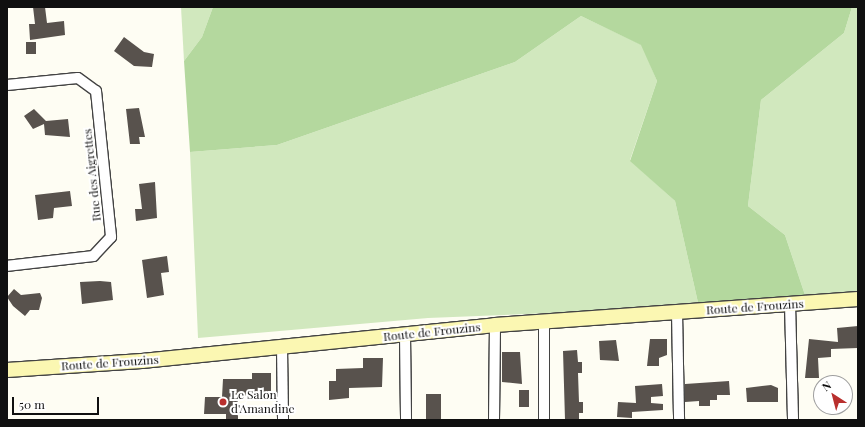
<!DOCTYPE html>
<style>
body{margin:0}
#map{position:relative;width:865px;height:427px;overflow:hidden;background:#fefdf3;font-family:"Playfair Display",serif}
div>[style]{position:absolute}
.green>*{inset:0;background:#d1e8be}
.forest>*{inset:0;background:#b4d89e}
.building>*{inset:0;background:#58524d;transform-origin:0 0}
.roads{filter:drop-shadow(1px 0 #434343) drop-shadow(-1px 0 #434343) drop-shadow(0 1px #434343) drop-shadow(0 -1px #434343)}
.minor>*{height:10px;margin:-5px;padding:0 5px;transform-origin:5px;border-radius:5px;background:#fff}
.secondary>*{height:14px;margin:-7px;padding:0 7px;transform-origin:7px;border-radius:7px;background:#fbf7b2}
.dots>*{width:11px;height:11px;translate:-50% -50%;box-sizing:border-box;border:2px solid #fff;border-radius:50%}
span{translate:-50% -50%;white-space:nowrap;text-align:center;line-height:1.15;-webkit-text-stroke:4px #fff;paint-order:stroke}
.street-label{font-size:12px;color:#101010}
.poi-label{font-size:12px;color:#101010}
.left{translate:0 -50%;text-align:left}
.frame{position:absolute;inset:0;border:8px solid #101010;pointer-events:none}
.north{position:absolute;left:813px;top:375px;width:40px;height:40px;box-sizing:border-box;background:#fff;border:1px solid #9f9f9f;border-radius:50%;rotate:324deg;font-size:11px;font-weight:700;line-height:16px;text-align:center;color:#101010}
.north::after{content:'';display:block;margin:auto;width:14px;height:18px;background:#b9302e;clip-path:polygon(50% 0,100% 100%,50% 72%,0 100%)}
.scale{position:absolute;left:12px;top:397px;width:87px;height:18px;box-sizing:border-box;border:2px solid #101010;border-top:0;padding-left:5px;font-size:12px;line-height:14px;white-space:nowrap;color:#101010;-webkit-text-stroke:3px #fff;paint-order:stroke}
</style>
<div id="map">
<div class="green">
<div style="clip-path:polygon(181px 7px,213px 7px,202px 37px,184px 61px)"></div>
<div style="clip-path:polygon(852px 7px,858px 7px,858px 292px,806px 298px,785px 235px,748px 206px,761px 100px,844px 33px)"></div>
<div style="clip-path:polygon(581px 16px,642px 45px,657px 81px,630px 160px,675px 201px,699px 307px,428px 318px,198px 338px,190px 152px,277px 145px,515px 62px)"></div>
</div>
<div class="forest">
<div style="clip-path:polygon(213px 7px,852px 7px,844px 33px,761px 100px,748px 206px,785px 235px,806px 298px,699px 307px,675px 201px,630px 161px,657px 81px,641px 45px,581px 16px,515px 62px,277px 145px,190px 152px,184px 61px,202px 37px)"></div>
</div>
<div class="building">
<div style="clip-path:polygon(33px 7px,45px 7px,47px 23px,64px 21px,65px 35px,30px 40px,29px 24px,35px 24px)"></div>
<div style="clip-path:polygon(124px 37px,144px 52px,154px 54px,152px 67px,134px 66px,114px 51px)"></div>
<div style="left:26px;top:42px;width:10px;height:12px"></div>
<div style="clip-path:polygon(139px 108px,145px 137px,139px 137px,140px 144px,130px 144px,126px 109px)"></div>
<div style="clip-path:polygon(34px 109px,46px 121px,68px 119px,70px 137px,45px 135px,44px 124px,33px 129px,24px 116px)"></div>
<div style="clip-path:polygon(155px 182px,157px 218px,136px 221px,135px 209px,142px 209px,139px 184px)"></div>
<div style="clip-path:polygon(70px 191px,72px 206px,54px 208px,53px 218px,38px 220px,35px 195px)"></div>
<div style="clip-path:polygon(167px 256px,169px 272px,161px 273px,164px 295px,147px 298px,142px 260px)"></div>
<div style="clip-path:polygon(100px 281px,111px 282px,113px 300px,82px 304px,80px 282px)"></div>
<div style="clip-path:polygon(14px 289px,21px 295px,40px 293px,42px 298px,39px 310px,30px 310px,25px 316px,13px 306px,7px 297px)"></div>
<div style="clip-path:polygon(858px 326px,858px 348px,831px 349px,831px 357px,818px 358px,819px 378px,805px 378px,809px 339px,838px 342px,837px 328px)"></div>
<div style="clip-path:polygon(650px 339px,667px 339px,667px 355px,659px 358px,659px 366px,647px 366px)"></div>
<div style="clip-path:polygon(616px 340px,619px 361px,600px 360px,599px 341px)"></div>
<div style="clip-path:polygon(577px 350px,578px 362px,582px 362px,582px 373px,578px 373px,579px 402px,583px 402px,583px 413px,579px 413px,579px 420px,565px 420px,563px 351px)"></div>
<div style="clip-path:polygon(502px 352px,520px 352px,522px 384px,502px 382px)"></div>
<div style="clip-path:polygon(363px 358px,383px 358px,382px 387px,349px 388px,349px 398px,329px 400px,329px 381px,336px 381px,336px 369px,363px 368px)"></div>
<div style="clip-path:polygon(252px 373px,271px 373px,271px 394px,238px 396px,238px 420px,226px 420px,226px 414px,204px 414px,205px 397px,222px 397px,223px 379px,252px 379px)"></div>
<div style="clip-path:polygon(729px 381px,730px 395px,717px 395px,717px 400px,710px 400px,710px 406px,699px 406px,699px 401px,685px 402px,685px 384px)"></div>
<div style="clip-path:polygon(662px 384px,663px 396px,651px 397px,651px 403px,663px 404px,663px 410px,632px 412px,632px 418px,617px 417px,618px 402px,636px 403px,635px 386px)"></div>
<div style="clip-path:polygon(771px 385px,778px 388px,778px 402px,747px 402px,746px 388px)"></div>
<div style="left:519px;top:390px;width:10px;height:17px"></div>
<div style="left:426px;top:394px;width:15px;height:26px"></div>
<div style="left:267px;top:406px;width:8px;height:8px"></div>
</div>
<div class="roads">
<div class="minor">
<div style="left:7px;top:85px;width:71px;rotate:-5.6deg"></div>
<div style="left:78px;top:78px;width:22px;rotate:36deg"></div>
<div style="left:96px;top:91px;width:147px;rotate:84.1deg"></div>
<div style="left:111px;top:237px;width:26px;rotate:133deg"></div>
<div style="left:93px;top:256px;width:87px;rotate:173.4deg"></div>
<div style="left:790px;top:304px;width:116px;rotate:88.5deg"></div>
<div style="left:677px;top:312px;width:108px;rotate:88.9deg"></div>
<div style="left:544px;top:322px;width:98px;rotate:90deg"></div>
<div style="left:405px;top:335px;width:85px;rotate:89.3deg"></div>
<div style="left:282px;top:347px;width:73px;rotate:89.2deg"></div>
<div style="left:494px;top:420px;width:95px;rotate:-89.4deg"></div>
</div>
<div class="secondary">
<div style="left:7px;top:370px;width:135px;rotate:-3.8deg"></div>
<div style="left:142px;top:361px;width:355px;rotate:-5.8deg"></div>
<div style="left:495px;top:325px;width:364px;rotate:-4.1deg"></div>
</div>
</div>
<div class="dots">
<div style="left:223px;top:402px;background:#b9302e"></div>
</div>
<div class="street-label">
<span style="left:92px;top:175px;rotate:-96deg">Rue des Aigrettes</span>
<span style="left:755px;top:307px;rotate:-4deg">Route de Frouzins</span>
<span style="left:432px;top:332px;rotate:-6deg">Route de Frouzins</span>
<span style="left:110px;top:363px;rotate:-4deg">Route de Frouzins</span>
</div>
<div class="poi-label">
<span class="left" style="left:231px;top:402px">Le Salon<br>d'Amandine</span>
</div>
<div class="frame"></div>
<div class="north">N</div>
<div class="scale">50 m</div>
</div>
